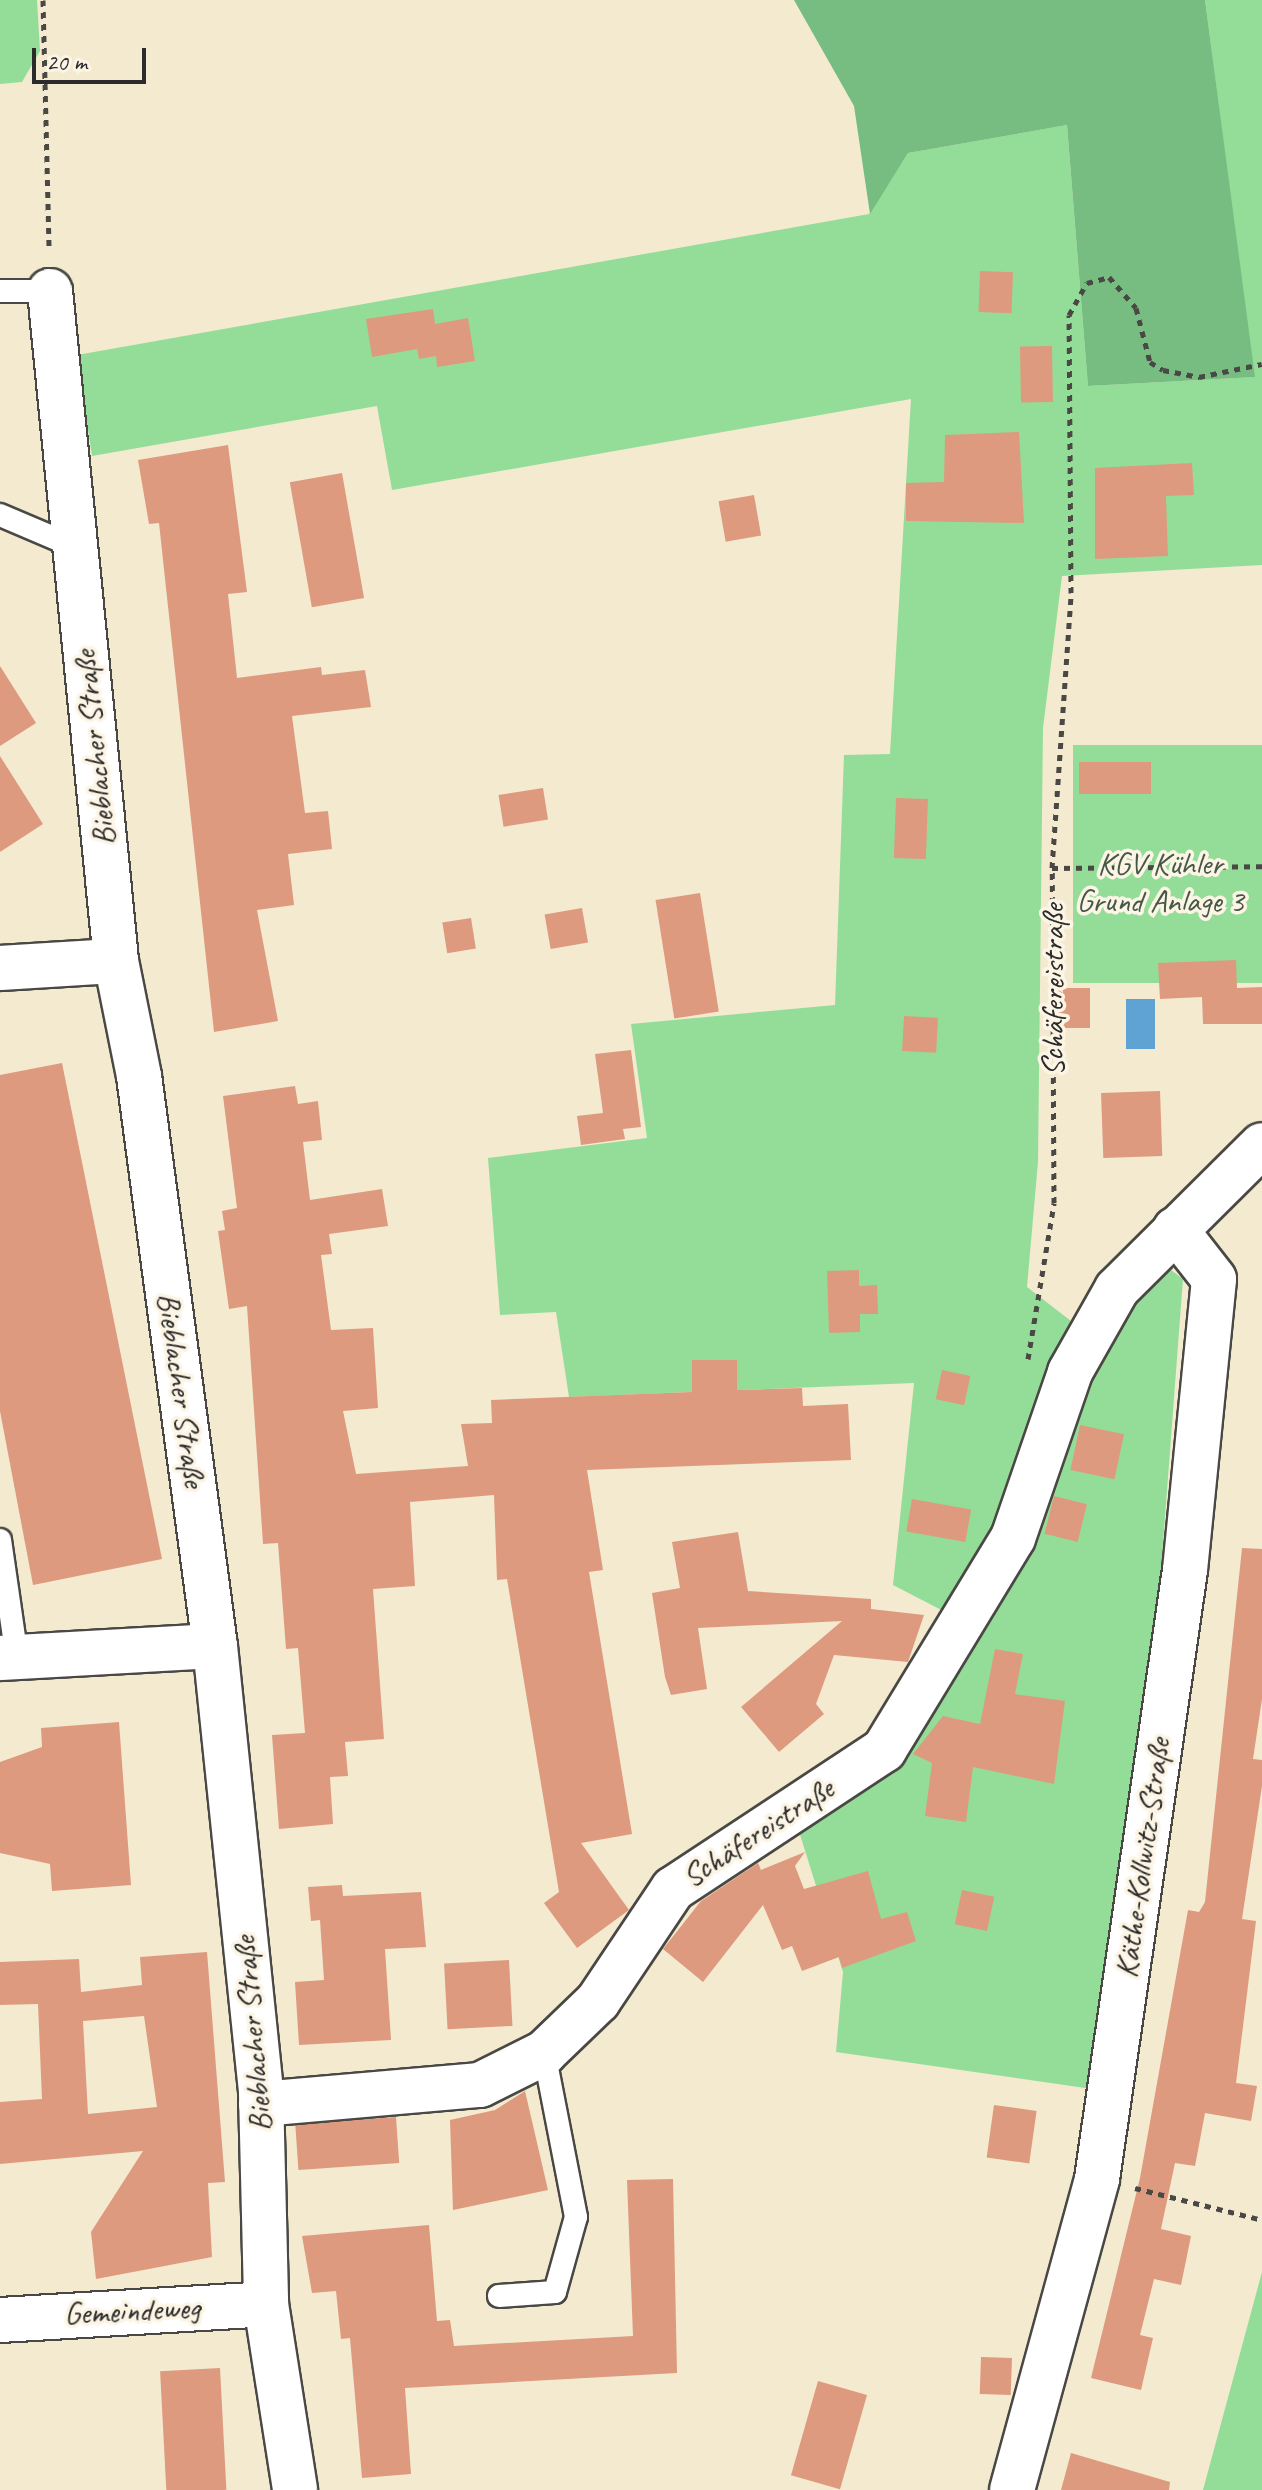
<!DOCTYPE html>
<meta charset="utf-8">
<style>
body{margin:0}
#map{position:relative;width:1262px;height:2490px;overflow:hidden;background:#f3ead0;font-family:Caveat,sans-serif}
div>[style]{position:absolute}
.green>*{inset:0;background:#94dd98;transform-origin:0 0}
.forest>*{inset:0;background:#77bc80}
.water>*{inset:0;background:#5fa3d4;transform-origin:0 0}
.building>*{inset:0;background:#de9a7e;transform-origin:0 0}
.path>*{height:5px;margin-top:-2.5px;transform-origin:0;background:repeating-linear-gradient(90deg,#494844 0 6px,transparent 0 12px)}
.roads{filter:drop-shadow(2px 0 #494844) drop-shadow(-2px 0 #494844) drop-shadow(0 2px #494844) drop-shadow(0 -2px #494844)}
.service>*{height:22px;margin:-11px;padding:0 11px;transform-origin:11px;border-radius:11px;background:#fff}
.minor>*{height:44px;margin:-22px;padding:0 22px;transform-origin:22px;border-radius:22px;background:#fff}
span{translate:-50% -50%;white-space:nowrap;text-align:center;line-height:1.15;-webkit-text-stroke:7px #fcf5e5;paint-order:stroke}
.street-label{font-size:32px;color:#2b2b2b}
.park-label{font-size:32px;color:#455846}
.scale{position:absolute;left:32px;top:48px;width:114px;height:36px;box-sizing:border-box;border:4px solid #2b2b2b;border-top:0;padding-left:10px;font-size:24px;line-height:28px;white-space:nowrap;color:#2b2b2b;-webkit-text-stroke:6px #fcf5e5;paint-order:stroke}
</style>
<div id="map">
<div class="green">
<div style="clip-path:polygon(0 0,37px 0,40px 51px,22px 82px,0 84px)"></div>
<div style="clip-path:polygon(1205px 0,1262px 0,1262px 565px,1062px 576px,1043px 728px,1038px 1162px,1027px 1287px,1071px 1321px,1001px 1531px,951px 1615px,893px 1585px,914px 1383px,569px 1397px,556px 1312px,500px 1315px,488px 1158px,647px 1138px,631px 1024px,835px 1005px,844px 755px,890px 754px,911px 399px,392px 490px,377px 406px,92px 456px,77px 355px,869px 214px,908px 153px,1067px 125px,1088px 386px,1254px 377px)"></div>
<div style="left:1262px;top:745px;width:238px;height:189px;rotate:90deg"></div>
<div style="clip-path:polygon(1167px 1267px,1183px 1279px,1159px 1596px,1092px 2089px,836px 2052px,843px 1972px,797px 1825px,899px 1763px,964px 1666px,1014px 1573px,1080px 1398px,1142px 1281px)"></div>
<div style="clip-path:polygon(1262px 2272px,1262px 2490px,1203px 2490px)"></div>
</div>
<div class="forest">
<div style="clip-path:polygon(794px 0,1205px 0,1255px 377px,1088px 386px,1067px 125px,908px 153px,870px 214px,854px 106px)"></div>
</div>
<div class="water">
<div style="left:1126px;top:999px;width:29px;height:50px"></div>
</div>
<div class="building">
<div style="left:980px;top:271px;width:33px;height:41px;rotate:2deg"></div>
<div style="clip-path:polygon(433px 309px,435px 324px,468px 318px,475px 361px,437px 367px,436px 356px,419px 359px,417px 349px,372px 357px,366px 319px)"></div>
<div style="left:1052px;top:346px;width:56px;height:32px;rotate:89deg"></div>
<div style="clip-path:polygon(1019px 432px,1024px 523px,906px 521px,906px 483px,944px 482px,945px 435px)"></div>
<div style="clip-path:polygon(228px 445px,247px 592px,228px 594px,237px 678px,321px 667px,322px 675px,365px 670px,371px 707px,292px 716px,305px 813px,328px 811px,332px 849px,288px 854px,294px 905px,257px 910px,278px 1021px,214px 1032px,159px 523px,149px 524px,138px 460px)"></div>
<div style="clip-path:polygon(1192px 463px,1194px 495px,1166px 496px,1168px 556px,1095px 559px,1095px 468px)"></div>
<div style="left:342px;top:473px;width:127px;height:53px;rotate:80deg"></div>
<div style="left:754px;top:495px;width:41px;height:36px;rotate:80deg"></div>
<div style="clip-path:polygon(0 666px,36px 723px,0 746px)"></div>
<div style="clip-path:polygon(0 756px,43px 824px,0 852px)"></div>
<div style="left:1151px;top:762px;width:32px;height:72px;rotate:90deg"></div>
<div style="left:543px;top:788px;width:32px;height:45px;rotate:81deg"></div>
<div style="left:896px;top:798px;width:32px;height:60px;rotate:2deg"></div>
<div style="left:700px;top:893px;width:120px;height:45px;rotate:81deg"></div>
<div style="left:582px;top:908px;width:35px;height:38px;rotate:80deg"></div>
<div style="left:471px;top:918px;width:31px;height:29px;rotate:81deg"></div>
<div style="clip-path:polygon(1236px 960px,1237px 988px,1262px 987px,1262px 1024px,1203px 1024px,1202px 997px,1160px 999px,1158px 963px)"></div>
<div style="left:1090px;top:988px;width:40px;height:35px;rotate:90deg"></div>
<div style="left:904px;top:1016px;width:34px;height:35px;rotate:3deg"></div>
<div style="clip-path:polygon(631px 1050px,641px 1127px,623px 1129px,625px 1139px,581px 1145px,577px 1116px,603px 1113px,595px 1054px)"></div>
<div style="clip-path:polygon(62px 1063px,162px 1559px,33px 1585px,0 1411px,0 1075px)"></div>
<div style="clip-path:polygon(295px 1086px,298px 1104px,318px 1101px,322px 1140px,303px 1142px,310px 1200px,382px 1189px,388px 1226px,329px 1234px,332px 1254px,321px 1255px,331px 1330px,373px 1328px,378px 1408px,343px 1411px,356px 1474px,468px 1466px,461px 1424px,492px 1423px,491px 1400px,692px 1392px,692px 1360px,737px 1360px,737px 1390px,802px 1388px,803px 1406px,848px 1404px,851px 1460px,587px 1470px,603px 1570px,589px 1572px,632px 1834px,581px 1843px,629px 1910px,577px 1948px,544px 1903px,559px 1892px,507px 1579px,497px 1580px,494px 1495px,410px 1502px,415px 1586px,373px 1589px,384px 1739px,345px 1742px,348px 1776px,330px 1777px,333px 1824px,279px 1829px,272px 1735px,305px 1733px,298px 1648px,286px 1649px,278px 1543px,263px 1544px,247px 1306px,229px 1309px,218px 1231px,225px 1230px,222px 1211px,237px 1208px,223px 1096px)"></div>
<div style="left:1160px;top:1091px;width:65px;height:59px;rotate:88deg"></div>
<div style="clip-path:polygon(859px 1270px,859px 1286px,877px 1285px,878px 1314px,860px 1314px,860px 1332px,829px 1333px,827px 1271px)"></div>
<div style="left:942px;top:1370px;width:29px;height:30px;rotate:12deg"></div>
<div style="left:1080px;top:1425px;width:45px;height:46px;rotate:12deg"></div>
<div style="left:1054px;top:1496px;width:34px;height:39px;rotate:14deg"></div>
<div style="left:912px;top:1499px;width:60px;height:33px;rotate:10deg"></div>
<div style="clip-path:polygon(738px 1532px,748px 1591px,871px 1599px,871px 1609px,924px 1615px,908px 1662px,834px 1655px,816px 1704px,824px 1714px,779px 1752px,741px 1707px,842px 1621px,698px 1628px,707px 1689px,671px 1695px,665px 1677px,652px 1593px,680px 1588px,672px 1542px)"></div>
<div style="clip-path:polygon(1242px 1548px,1262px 1549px,1262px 1699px,1253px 1759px,1262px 1760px,1262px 1786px,1242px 1919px,1256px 1921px,1236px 2083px,1257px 2086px,1251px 2121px,1205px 2113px,1195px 2166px,1175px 2163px,1161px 2229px,1191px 2236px,1181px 2285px,1154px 2279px,1140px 2335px,1153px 2338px,1141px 2390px,1091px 2378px,1140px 2178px,1188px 1910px,1199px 1912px,1205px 1902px)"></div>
<div style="clip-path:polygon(995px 1649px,1023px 1654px,1015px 1694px,1065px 1701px,1054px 1784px,973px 1767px,966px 1822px,925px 1816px,932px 1763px,913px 1754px,943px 1716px,980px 1724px)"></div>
<div style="clip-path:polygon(119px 1722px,131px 1885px,52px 1891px,50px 1864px,0 1853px,0 1762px,42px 1747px,41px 1728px)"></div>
<div style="clip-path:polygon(805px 1852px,795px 1866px,804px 1889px,868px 1871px,881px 1919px,907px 1912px,916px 1941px,842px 1968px,839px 1957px,802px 1971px,792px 1946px,782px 1950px,763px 1905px,703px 1982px,663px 1949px,701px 1901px,758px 1863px,761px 1870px)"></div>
<div style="clip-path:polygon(342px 1885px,343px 1896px,421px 1892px,426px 1947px,385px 1949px,391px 2040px,299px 2045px,295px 1982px,324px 1980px,320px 1920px,311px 1921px,308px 1887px)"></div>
<div style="left:962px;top:1890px;width:33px;height:35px;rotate:12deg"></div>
<div style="clip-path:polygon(evenodd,207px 1952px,225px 2182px,208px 2183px,212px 2257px,96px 2279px,91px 2232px,143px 2151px,0 2164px,0 2102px,42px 2099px,38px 2004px,0 2005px,0 1962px,79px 1959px,81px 1992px,142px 1985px,140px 1957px,207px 1952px,144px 2016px,157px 2107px,88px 2114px,83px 2021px,144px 2016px)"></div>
<div style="left:509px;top:1960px;width:66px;height:65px;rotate:87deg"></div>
<div style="clip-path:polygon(525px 2091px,548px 2190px,453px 2210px,450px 2120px,495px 2110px)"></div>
<div style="left:994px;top:2105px;width:43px;height:53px;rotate:8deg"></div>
<div style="left:396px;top:2117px;width:46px;height:101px;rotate:86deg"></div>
<div style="clip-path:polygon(673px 2179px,677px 2373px,405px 2388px,411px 2474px,362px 2478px,350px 2338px,341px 2339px,336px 2291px,312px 2293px,302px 2236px,429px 2225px,437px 2321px,450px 2320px,454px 2346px,633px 2336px,627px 2180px)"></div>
<div style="left:981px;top:2357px;width:31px;height:37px;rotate:2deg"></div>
<div style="left:220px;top:2368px;width:122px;height:60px;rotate:87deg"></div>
<div style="left:818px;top:2381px;width:51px;height:98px;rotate:16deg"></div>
<div style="clip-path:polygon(1071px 2453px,1170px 2482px,1169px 2490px,1061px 2490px)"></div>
</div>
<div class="path">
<div style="left:43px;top:0;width:250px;rotate:88.6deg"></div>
<div style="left:1052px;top:868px;width:210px;rotate:-0.5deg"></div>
<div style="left:1028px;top:1359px;width:158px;rotate:-80.5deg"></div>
<div style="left:1054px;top:1203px;width:335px;rotate:-90.3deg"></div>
<div style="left:1052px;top:868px;width:276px;rotate:-86deg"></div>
<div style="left:1071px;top:593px;width:278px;rotate:-90.4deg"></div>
<div style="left:1069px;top:315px;width:37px;rotate:-61deg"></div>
<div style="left:1087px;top:283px;width:23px;rotate:-15deg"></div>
<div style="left:1109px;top:277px;width:41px;rotate:48.9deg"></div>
<div style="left:1136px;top:308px;width:56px;rotate:75.5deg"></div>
<div style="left:1150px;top:362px;width:15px;rotate:32deg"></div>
<div style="left:1163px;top:370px;width:37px;rotate:11deg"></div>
<div style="left:1199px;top:377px;width:64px;rotate:-11.7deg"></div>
<div style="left:1135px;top:2188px;width:131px;rotate:14.1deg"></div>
</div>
<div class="roads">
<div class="service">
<div style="left:0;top:291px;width:50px"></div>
<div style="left:0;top:515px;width:82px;rotate:23.1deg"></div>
<div style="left:0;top:1540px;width:119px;rotate:81.8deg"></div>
<div style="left:499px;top:2296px;width:56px;rotate:-4.1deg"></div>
<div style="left:555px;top:2292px;width:78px;rotate:-74.4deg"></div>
<div style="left:576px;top:2217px;width:167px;rotate:-101deg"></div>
</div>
<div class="minor">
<div style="left:50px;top:291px;width:673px;rotate:84.37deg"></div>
<div style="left:116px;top:961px;width:117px;rotate:78.7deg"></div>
<div style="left:139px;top:1076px;width:575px;rotate:82.41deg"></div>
<div style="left:215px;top:1646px;width:449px;rotate:84.1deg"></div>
<div style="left:261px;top:2093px;width:211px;rotate:88.6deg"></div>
<div style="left:266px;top:2304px;width:188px;rotate:81.1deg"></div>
<div style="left:0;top:968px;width:116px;rotate:-3.5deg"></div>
<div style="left:0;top:1658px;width:215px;rotate:-3.2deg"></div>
<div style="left:261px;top:2104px;width:220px;rotate:-5deg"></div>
<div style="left:480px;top:2085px;width:72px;rotate:-26.6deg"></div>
<div style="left:544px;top:2053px;width:75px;rotate:-43.9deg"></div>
<div style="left:598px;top:2001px;width:135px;rotate:-56.2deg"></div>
<div style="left:673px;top:1889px;width:253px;rotate:-33.4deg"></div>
<div style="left:884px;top:1750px;width:248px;rotate:-58.7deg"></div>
<div style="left:1013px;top:1538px;width:176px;rotate:-71deg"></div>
<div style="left:1070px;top:1372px;width:95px;rotate:-60.5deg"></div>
<div style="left:1117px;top:1289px;width:204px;rotate:-44.8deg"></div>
<div style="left:0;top:2320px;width:266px;rotate:-3.4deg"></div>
<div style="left:1012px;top:2490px;width:322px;rotate:-74.7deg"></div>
<div style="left:1097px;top:2179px;width:615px;rotate:-81.78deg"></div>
<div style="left:1185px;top:1570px;width:292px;rotate:-84.3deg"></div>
<div style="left:1214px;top:1279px;width:63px;rotate:-128deg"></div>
</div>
</div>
<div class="street-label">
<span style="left:95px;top:748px;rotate:-96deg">Bieblacher Straße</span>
<span style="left:1053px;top:990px;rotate:-90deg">Schäfereistraße</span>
<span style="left:181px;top:1390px;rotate:82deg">Bieblacher Straße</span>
<span style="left:758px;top:1833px;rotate:-33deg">Schäfereistraße</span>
<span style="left:1143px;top:1858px;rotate:-82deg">Käthe-Kollwitz-Straße</span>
<span style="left:253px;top:2034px;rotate:-95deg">Bieblacher Straße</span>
<span style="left:132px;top:2311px;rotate:-3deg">Gemeindeweg</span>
</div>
<div class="park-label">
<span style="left:1160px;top:883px">KGV Kühler<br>Grund Anlage 3</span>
</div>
<div class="scale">20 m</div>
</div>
